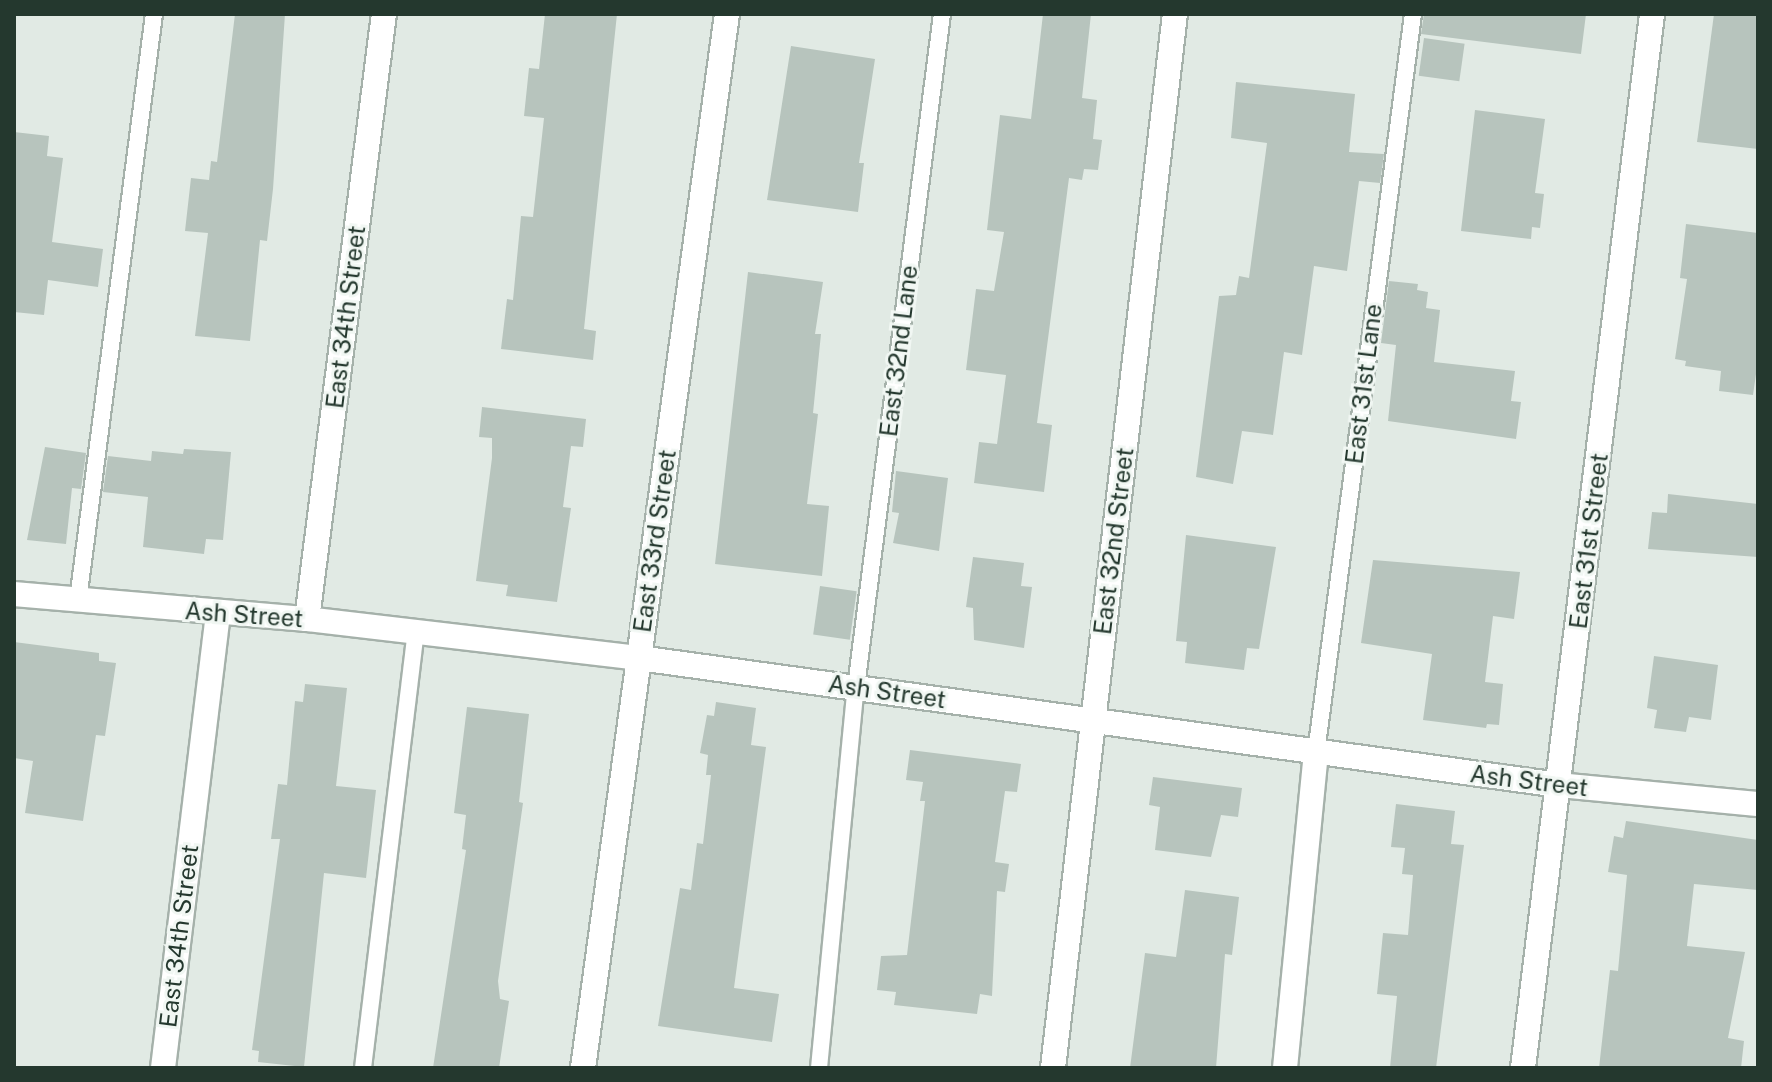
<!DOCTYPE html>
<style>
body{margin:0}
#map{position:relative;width:1772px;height:1082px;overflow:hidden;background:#e1eae4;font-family:"Public Sans",sans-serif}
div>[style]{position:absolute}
.building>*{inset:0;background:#b7c4bd;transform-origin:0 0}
.roads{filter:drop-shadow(2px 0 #a5b1aa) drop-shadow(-2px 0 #a5b1aa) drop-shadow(0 2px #a5b1aa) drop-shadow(0 -2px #a5b1aa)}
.lane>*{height:16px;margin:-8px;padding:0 8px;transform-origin:8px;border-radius:8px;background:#fff}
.street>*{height:24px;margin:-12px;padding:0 12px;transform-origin:12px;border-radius:12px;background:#fff}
span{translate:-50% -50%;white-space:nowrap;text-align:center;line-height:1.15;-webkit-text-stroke:6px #f1f7f3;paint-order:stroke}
.street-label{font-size:24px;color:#24382e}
.frame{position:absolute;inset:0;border:16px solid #24382e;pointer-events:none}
</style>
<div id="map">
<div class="building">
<div style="clip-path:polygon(235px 14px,285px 14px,273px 189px,267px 241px,260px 240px,250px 341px,195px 336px,208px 233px,185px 231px,191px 178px,209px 180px,211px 161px,217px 162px)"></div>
<div style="clip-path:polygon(545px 14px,617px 14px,584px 329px,596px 331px,593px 360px,501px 349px,507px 299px,513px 300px,521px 216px,533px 217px,544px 118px,524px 116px,529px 68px,539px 69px)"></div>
<div style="clip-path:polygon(1043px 14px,1091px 14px,1082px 98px,1097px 100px,1093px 139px,1102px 140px,1098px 170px,1084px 169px,1082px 180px,1069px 178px,1037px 423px,1052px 425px,1044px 492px,974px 483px,979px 442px,997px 444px,1006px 375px,966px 370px,976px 289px,994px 291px,1004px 232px,987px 230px,1000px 115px,1031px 119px)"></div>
<div style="clip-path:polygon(1424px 14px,1586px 14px,1581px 54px,1421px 34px)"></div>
<div style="clip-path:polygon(1714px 14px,1758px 14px,1758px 149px,1697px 142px)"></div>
<div style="left:1424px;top:38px;width:41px;height:38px;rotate:8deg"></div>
<div style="clip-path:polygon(791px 46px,875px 59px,859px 163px,864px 163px,858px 212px,767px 200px)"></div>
<div style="clip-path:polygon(1236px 82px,1355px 94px,1349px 152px,1384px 154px,1380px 183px,1359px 181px,1347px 271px,1314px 266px,1302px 355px,1284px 352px,1273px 435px,1242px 431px,1233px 484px,1196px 477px,1219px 296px,1236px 295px,1239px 276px,1249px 278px,1267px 143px,1231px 138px)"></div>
<div style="clip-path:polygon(1475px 110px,1545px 119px,1535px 193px,1544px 194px,1540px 228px,1532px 227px,1531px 239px,1461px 231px)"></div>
<div style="clip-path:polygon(14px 132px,49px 136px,47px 156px,63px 158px,52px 242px,103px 249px,98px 287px,48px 280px,44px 315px,14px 312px)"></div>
<div style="clip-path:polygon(1686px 224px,1758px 233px,1758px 360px,1753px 395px,1719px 391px,1721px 371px,1685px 366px,1686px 361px,1675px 359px,1687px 279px,1680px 278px)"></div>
<div style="clip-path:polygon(748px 272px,823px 282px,815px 334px,821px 334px,813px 413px,818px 414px,807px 504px,829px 506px,822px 576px,715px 564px)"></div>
<div style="clip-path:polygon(1389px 281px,1418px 284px,1417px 290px,1428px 292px,1426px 308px,1440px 310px,1434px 362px,1515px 371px,1511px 401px,1521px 402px,1516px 439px,1388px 421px,1396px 345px,1381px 343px)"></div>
<div style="clip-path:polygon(482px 407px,586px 419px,583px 447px,571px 446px,563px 507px,571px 508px,557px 602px,506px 596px,508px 585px,476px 581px,492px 458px,492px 438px,479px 437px)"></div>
<div style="clip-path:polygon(45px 447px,86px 453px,81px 489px,72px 488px,66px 544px,27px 540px)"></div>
<div style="clip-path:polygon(184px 449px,231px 452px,223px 540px,206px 539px,204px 554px,143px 547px,148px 497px,103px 492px,108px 456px,151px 461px,152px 451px,183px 454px)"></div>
<div style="clip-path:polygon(896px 471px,948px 478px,939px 551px,893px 543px,899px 513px,892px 512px)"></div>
<div style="clip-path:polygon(1668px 494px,1758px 504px,1758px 557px,1648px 549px,1652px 512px,1667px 513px)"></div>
<div style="clip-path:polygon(1186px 535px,1276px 547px,1259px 649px,1247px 648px,1244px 670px,1185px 663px,1187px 642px,1176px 641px)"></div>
<div style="clip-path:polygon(973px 557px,1024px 563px,1021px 586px,1032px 587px,1024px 648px,974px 640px,973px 608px,966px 607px)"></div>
<div style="clip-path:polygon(1373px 560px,1520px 572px,1514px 619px,1493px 616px,1485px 682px,1503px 684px,1499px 725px,1487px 724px,1486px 728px,1423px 720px,1432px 654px,1361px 643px)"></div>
<div style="left:820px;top:586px;width:37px;height:49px;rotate:8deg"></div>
<div style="clip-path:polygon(14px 642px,99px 653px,99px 661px,116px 663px,105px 736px,96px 735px,83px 821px,25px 813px,33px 761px,14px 758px)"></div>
<div style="clip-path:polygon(1654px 656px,1718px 665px,1711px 720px,1689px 717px,1686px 732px,1654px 728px,1657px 710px,1647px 708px)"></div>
<div style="clip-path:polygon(305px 684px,347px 688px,336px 786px,376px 790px,366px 878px,324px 873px,304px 1067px,258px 1062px,259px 1051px,252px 1050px,280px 839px,271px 839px,278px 784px,287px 785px,295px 701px,303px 702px)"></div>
<div style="clip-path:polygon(716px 702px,756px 708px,751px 745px,766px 747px,734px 988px,779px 994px,772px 1042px,658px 1026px,680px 888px,691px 890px,697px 843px,703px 844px,711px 775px,706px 775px,708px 755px,700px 753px,707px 715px,714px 716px)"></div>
<div style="clip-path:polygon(467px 707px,529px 714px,519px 802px,523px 803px,498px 981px,500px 999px,509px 1001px,499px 1068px,433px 1068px,466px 850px,462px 849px,466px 815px,454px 813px)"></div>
<div style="clip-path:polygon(910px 750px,1021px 764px,1017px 792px,1005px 791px,995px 862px,1009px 864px,1005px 892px,997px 891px,992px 996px,980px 994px,977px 1014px,894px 1005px,896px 992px,877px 990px,881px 956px,907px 955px,925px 801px,920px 801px,923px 782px,906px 780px)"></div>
<div style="clip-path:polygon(1153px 777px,1242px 788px,1238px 817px,1221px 815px,1211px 857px,1155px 850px,1160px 807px,1149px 805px)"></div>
<div style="clip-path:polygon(1396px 804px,1455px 811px,1451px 844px,1464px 845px,1436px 1068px,1390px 1068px,1397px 996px,1377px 994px,1383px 933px,1408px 935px,1413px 875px,1402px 874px,1405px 848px,1391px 847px)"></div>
<div style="clip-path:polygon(1626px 821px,1758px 840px,1758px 890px,1694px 884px,1687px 946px,1745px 952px,1728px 1038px,1744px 1041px,1741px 1068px,1599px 1068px,1610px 970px,1618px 971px,1627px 875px,1608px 872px,1614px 836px,1623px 838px)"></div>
<div style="clip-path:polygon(1185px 890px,1239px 897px,1232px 955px,1225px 954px,1216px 1068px,1130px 1068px,1145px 953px,1176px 957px)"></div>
</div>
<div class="roads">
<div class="lane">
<div style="left:78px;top:600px;width:591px;rotate:-82.61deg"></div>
<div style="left:1316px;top:753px;width:745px;rotate:-82.52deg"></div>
<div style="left:363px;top:1068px;width:439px;rotate:-83.1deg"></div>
<div style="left:819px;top:1068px;width:383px;rotate:-84.5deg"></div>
<div style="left:856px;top:687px;width:678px;rotate:-82.72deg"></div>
</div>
<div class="street">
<div style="left:14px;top:594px;width:294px;rotate:4.9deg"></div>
<div style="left:307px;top:619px;width:334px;rotate:6.7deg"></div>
<div style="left:639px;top:658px;width:929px;rotate:7.86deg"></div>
<div style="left:1559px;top:785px;width:200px;rotate:5.5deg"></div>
<div style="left:307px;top:619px;width:610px;rotate:-82.75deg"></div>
<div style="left:163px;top:1068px;width:457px;rotate:-83.1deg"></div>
<div style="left:583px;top:1068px;width:1064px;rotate:-82.22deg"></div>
<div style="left:1053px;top:1068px;width:1061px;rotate:-83.4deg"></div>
<div style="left:1285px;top:1068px;width:317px;rotate:-84.4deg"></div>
<div style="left:1523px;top:1068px;width:1062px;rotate:-83.02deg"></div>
</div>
</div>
<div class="street-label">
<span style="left:346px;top:317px;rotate:-83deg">East 34th Street</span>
<span style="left:899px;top:351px;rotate:-83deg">East 32nd Lane</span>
<span style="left:1364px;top:384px;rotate:-83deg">East 31st Lane</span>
<span style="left:655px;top:541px;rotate:-82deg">East 33rd Street</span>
<span style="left:1114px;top:541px;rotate:-83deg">East 32nd Street</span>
<span style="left:1589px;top:541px;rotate:-83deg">East 31st Street</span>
<span style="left:244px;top:615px;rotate:4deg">Ash Street</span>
<span style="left:887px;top:692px;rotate:8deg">Ash Street</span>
<span style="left:1529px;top:781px;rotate:7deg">Ash Street</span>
<span style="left:179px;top:936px;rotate:-83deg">East 34th Street</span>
</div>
<div class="frame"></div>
</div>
